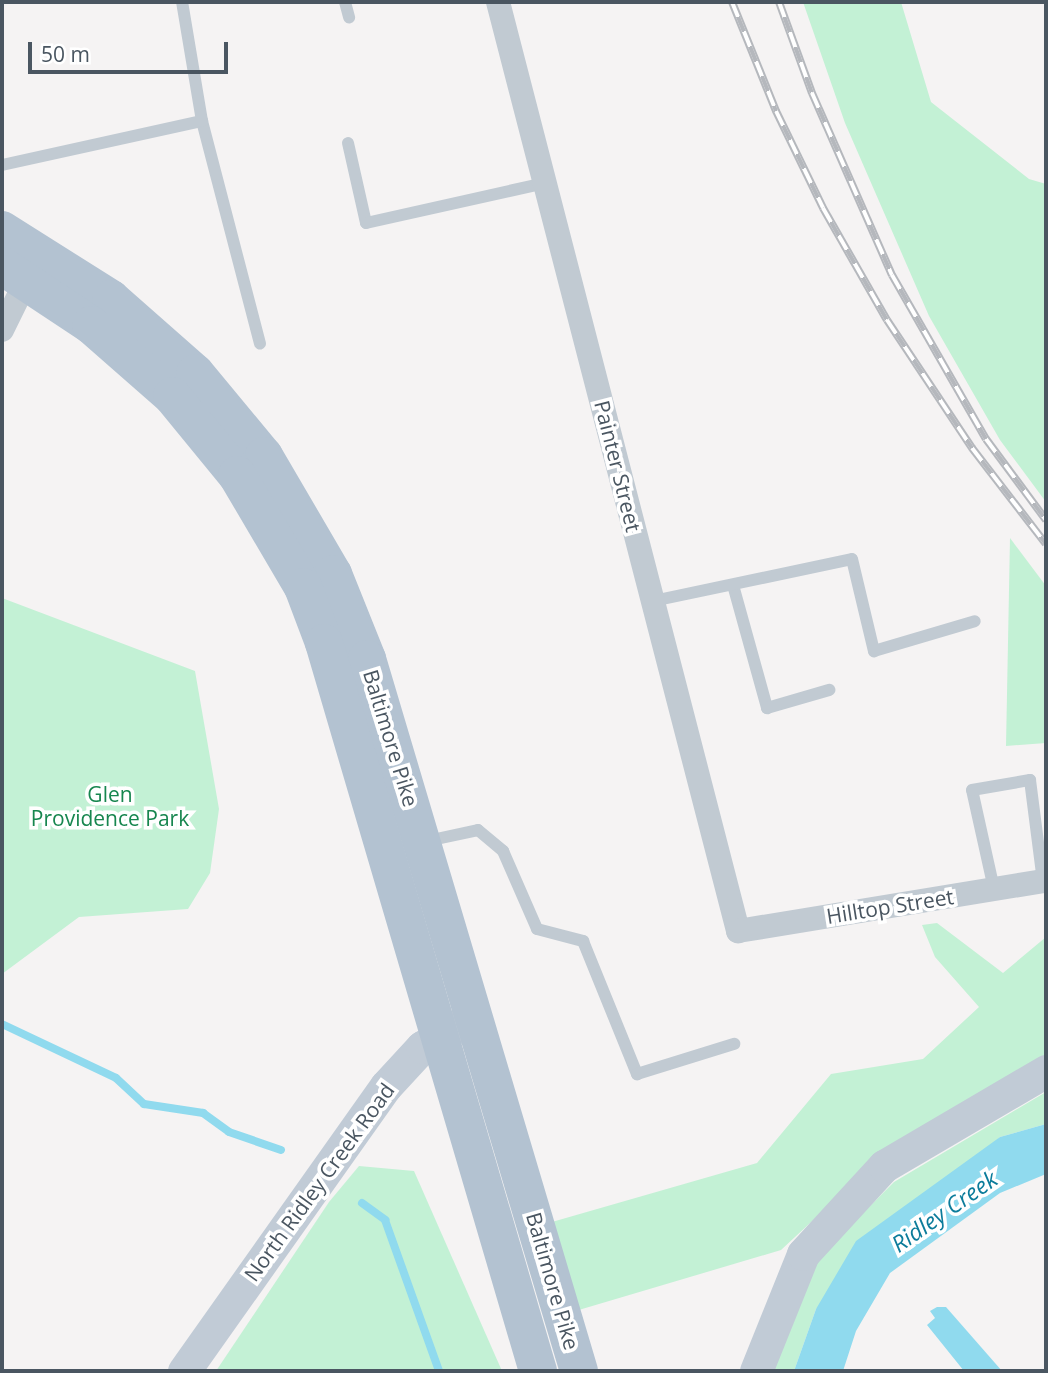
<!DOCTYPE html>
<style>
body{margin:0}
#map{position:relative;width:1048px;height:1373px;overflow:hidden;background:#f5f3f3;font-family:"Open Sans",sans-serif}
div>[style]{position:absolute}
.green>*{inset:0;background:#c3f1d5}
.water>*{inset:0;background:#90daee}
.stream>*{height:8px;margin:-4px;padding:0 4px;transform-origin:4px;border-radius:4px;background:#90daee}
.lane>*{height:12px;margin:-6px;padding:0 6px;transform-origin:6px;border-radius:6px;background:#c1cad2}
.street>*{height:24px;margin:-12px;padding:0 12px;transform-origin:12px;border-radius:12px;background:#c1cad2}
.secondary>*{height:33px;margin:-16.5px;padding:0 16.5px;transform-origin:16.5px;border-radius:16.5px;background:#c1cbd6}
.primary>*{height:38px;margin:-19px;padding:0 19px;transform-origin:19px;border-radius:19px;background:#b3c2d1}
.rail>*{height:8px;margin-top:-4px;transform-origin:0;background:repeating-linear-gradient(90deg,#fff 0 16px,#b5b8bd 0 32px);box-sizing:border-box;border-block:2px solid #b5b8bd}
span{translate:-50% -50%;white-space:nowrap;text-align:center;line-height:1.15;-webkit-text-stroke:7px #fff;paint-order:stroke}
.street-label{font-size:21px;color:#4a5661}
.park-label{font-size:21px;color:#17864f}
.water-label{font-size:23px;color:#0c7c9b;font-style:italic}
.frame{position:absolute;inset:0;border:4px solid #4a5661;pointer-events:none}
.scale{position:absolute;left:28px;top:42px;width:200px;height:32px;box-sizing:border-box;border:4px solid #4a5661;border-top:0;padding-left:9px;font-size:21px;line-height:24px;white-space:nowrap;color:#4a5661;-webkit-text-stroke:5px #fff;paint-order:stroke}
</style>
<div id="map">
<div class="green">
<div style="clip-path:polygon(803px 2px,901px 2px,931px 102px,1029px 179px,1046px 184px,1046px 502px,1000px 440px,929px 316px,845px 123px)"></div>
<div style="clip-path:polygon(1010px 538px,1046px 586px,1046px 743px,1006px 746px)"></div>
<div style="clip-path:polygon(2px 598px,195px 671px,219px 809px,210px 873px,188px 909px,79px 917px,2px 974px)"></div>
<div style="clip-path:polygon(937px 923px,1003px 973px,1046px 937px,1046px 1057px,879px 1159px,781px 1250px,572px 1312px,545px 1224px,757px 1163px,831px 1074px,923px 1059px,979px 1007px,935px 957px,922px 925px)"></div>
<div style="clip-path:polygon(1046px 1092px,1046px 1124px,1000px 1137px,816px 1309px,794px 1371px,768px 1371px,809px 1267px,894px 1182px)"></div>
<div style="clip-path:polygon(359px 1166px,414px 1171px,502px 1371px,216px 1371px,329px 1202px)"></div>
</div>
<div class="water">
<div style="clip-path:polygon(1046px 1124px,1046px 1174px,1000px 1193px,890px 1273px,856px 1331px,843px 1371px,794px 1371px,816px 1309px,856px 1241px,1000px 1137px)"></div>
<div style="clip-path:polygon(937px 1307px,946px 1307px,1002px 1371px,964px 1371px,927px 1325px,935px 1318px,930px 1311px)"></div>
</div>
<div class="stream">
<div style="left:2px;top:1024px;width:126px;rotate:25.3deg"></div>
<div style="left:116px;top:1078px;width:38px;rotate:43deg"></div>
<div style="left:144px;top:1104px;width:60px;rotate:8.7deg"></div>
<div style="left:203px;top:1113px;width:32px;rotate:36deg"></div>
<div style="left:229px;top:1132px;width:55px;rotate:19.1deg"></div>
<div style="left:362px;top:1203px;width:29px;rotate:36deg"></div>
<div style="left:385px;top:1220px;width:160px;rotate:70.3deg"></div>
</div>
<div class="lane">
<div style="left:345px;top:2px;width:16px;rotate:75deg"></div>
<div style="left:202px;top:121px;width:230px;rotate:75.4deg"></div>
<div style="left:348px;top:143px;width:82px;rotate:77.3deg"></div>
<div style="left:366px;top:223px;width:183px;rotate:-12.6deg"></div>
<div style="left:2px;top:165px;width:205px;rotate:-12.4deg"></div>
<div style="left:202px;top:121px;width:121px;rotate:-99.5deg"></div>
<div style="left:733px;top:585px;width:128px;rotate:74.5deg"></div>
<div style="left:767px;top:708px;width:65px;rotate:-16.2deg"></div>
<div style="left:653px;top:601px;width:203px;rotate:-11.9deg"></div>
<div style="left:852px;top:559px;width:95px;rotate:76.6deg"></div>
<div style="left:874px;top:651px;width:105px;rotate:-16.5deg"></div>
<div style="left:427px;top:841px;width:52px;rotate:-12.2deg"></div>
<div style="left:478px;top:830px;width:33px;rotate:40deg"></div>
<div style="left:503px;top:851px;width:85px;rotate:66.4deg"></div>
<div style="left:537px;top:929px;width:48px;rotate:14.6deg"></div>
<div style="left:583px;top:941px;width:144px;rotate:67.9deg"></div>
<div style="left:637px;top:1074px;width:102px;rotate:-17.2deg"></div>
<div style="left:994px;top:889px;width:101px;rotate:-102.5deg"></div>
<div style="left:972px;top:790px;width:59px;rotate:-9.8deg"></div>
<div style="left:1030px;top:780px;width:102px;rotate:82.7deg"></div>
</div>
<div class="street">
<div style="left:498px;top:2px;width:960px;rotate:75.51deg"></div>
<div style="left:738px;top:931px;width:309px;rotate:-9.3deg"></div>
<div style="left:2px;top:330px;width:55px;rotate:-63.9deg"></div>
</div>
<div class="secondary">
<div style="left:184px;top:1371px;width:349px;rotate:-54.7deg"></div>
<div style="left:386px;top:1086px;width:53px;rotate:-47.3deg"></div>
<div style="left:422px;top:1047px;width:45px;rotate:-30.5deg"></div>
<div style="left:756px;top:1371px;width:126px;rotate:-68.1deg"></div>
<div style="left:803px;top:1254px;width:120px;rotate:-47.4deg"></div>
<div style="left:884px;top:1166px;width:188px;rotate:-30.4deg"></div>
</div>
<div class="primary">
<div style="left:2px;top:230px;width:129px;rotate:32.3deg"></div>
<div style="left:111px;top:299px;width:112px;rotate:41.4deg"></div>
<div style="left:195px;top:373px;width:108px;rotate:50.3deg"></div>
<div style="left:264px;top:456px;width:137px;rotate:59.7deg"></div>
<div style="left:333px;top:574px;width:92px;rotate:68.2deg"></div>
<div style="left:367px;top:659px;width:743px;rotate:73.42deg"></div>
<div style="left:2px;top:266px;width:107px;rotate:33.5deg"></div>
<div style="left:91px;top:325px;width:108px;rotate:41.2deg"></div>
<div style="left:172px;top:396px;width:102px;rotate:50.6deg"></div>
<div style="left:237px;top:475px;width:130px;rotate:59.5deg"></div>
<div style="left:303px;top:587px;width:60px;rotate:69.4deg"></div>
<div style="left:324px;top:643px;width:759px;rotate:73.62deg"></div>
</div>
<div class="rail">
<div style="left:732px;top:2px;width:118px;rotate:68deg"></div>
<div style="left:776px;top:111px;width:108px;rotate:64.1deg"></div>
<div style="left:823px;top:208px;width:129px;rotate:60.3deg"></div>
<div style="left:887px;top:320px;width:154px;rotate:56.4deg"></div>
<div style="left:972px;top:448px;width:121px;rotate:52.4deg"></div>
<div style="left:779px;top:2px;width:97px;rotate:70.1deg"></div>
<div style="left:812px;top:93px;width:199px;rotate:66.3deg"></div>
<div style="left:892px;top:275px;width:189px;rotate:60.2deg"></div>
<div style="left:986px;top:439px;width:101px;rotate:53.5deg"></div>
</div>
<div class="street-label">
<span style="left:618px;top:466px;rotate:76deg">Painter Street</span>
<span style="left:391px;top:738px;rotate:73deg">Baltimore Pike</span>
<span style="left:890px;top:906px;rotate:-9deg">Hilltop Street</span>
<span style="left:319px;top:1182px;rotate:-54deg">North Ridley Creek Road</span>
<span style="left:553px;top:1281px;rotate:74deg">Baltimore Pike</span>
</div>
<div class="park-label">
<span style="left:110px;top:806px">Glen<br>Providence Park</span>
</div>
<div class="water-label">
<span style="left:944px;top:1211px;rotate:-35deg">Ridley Creek</span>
</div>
<div class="frame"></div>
<div class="scale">50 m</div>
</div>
